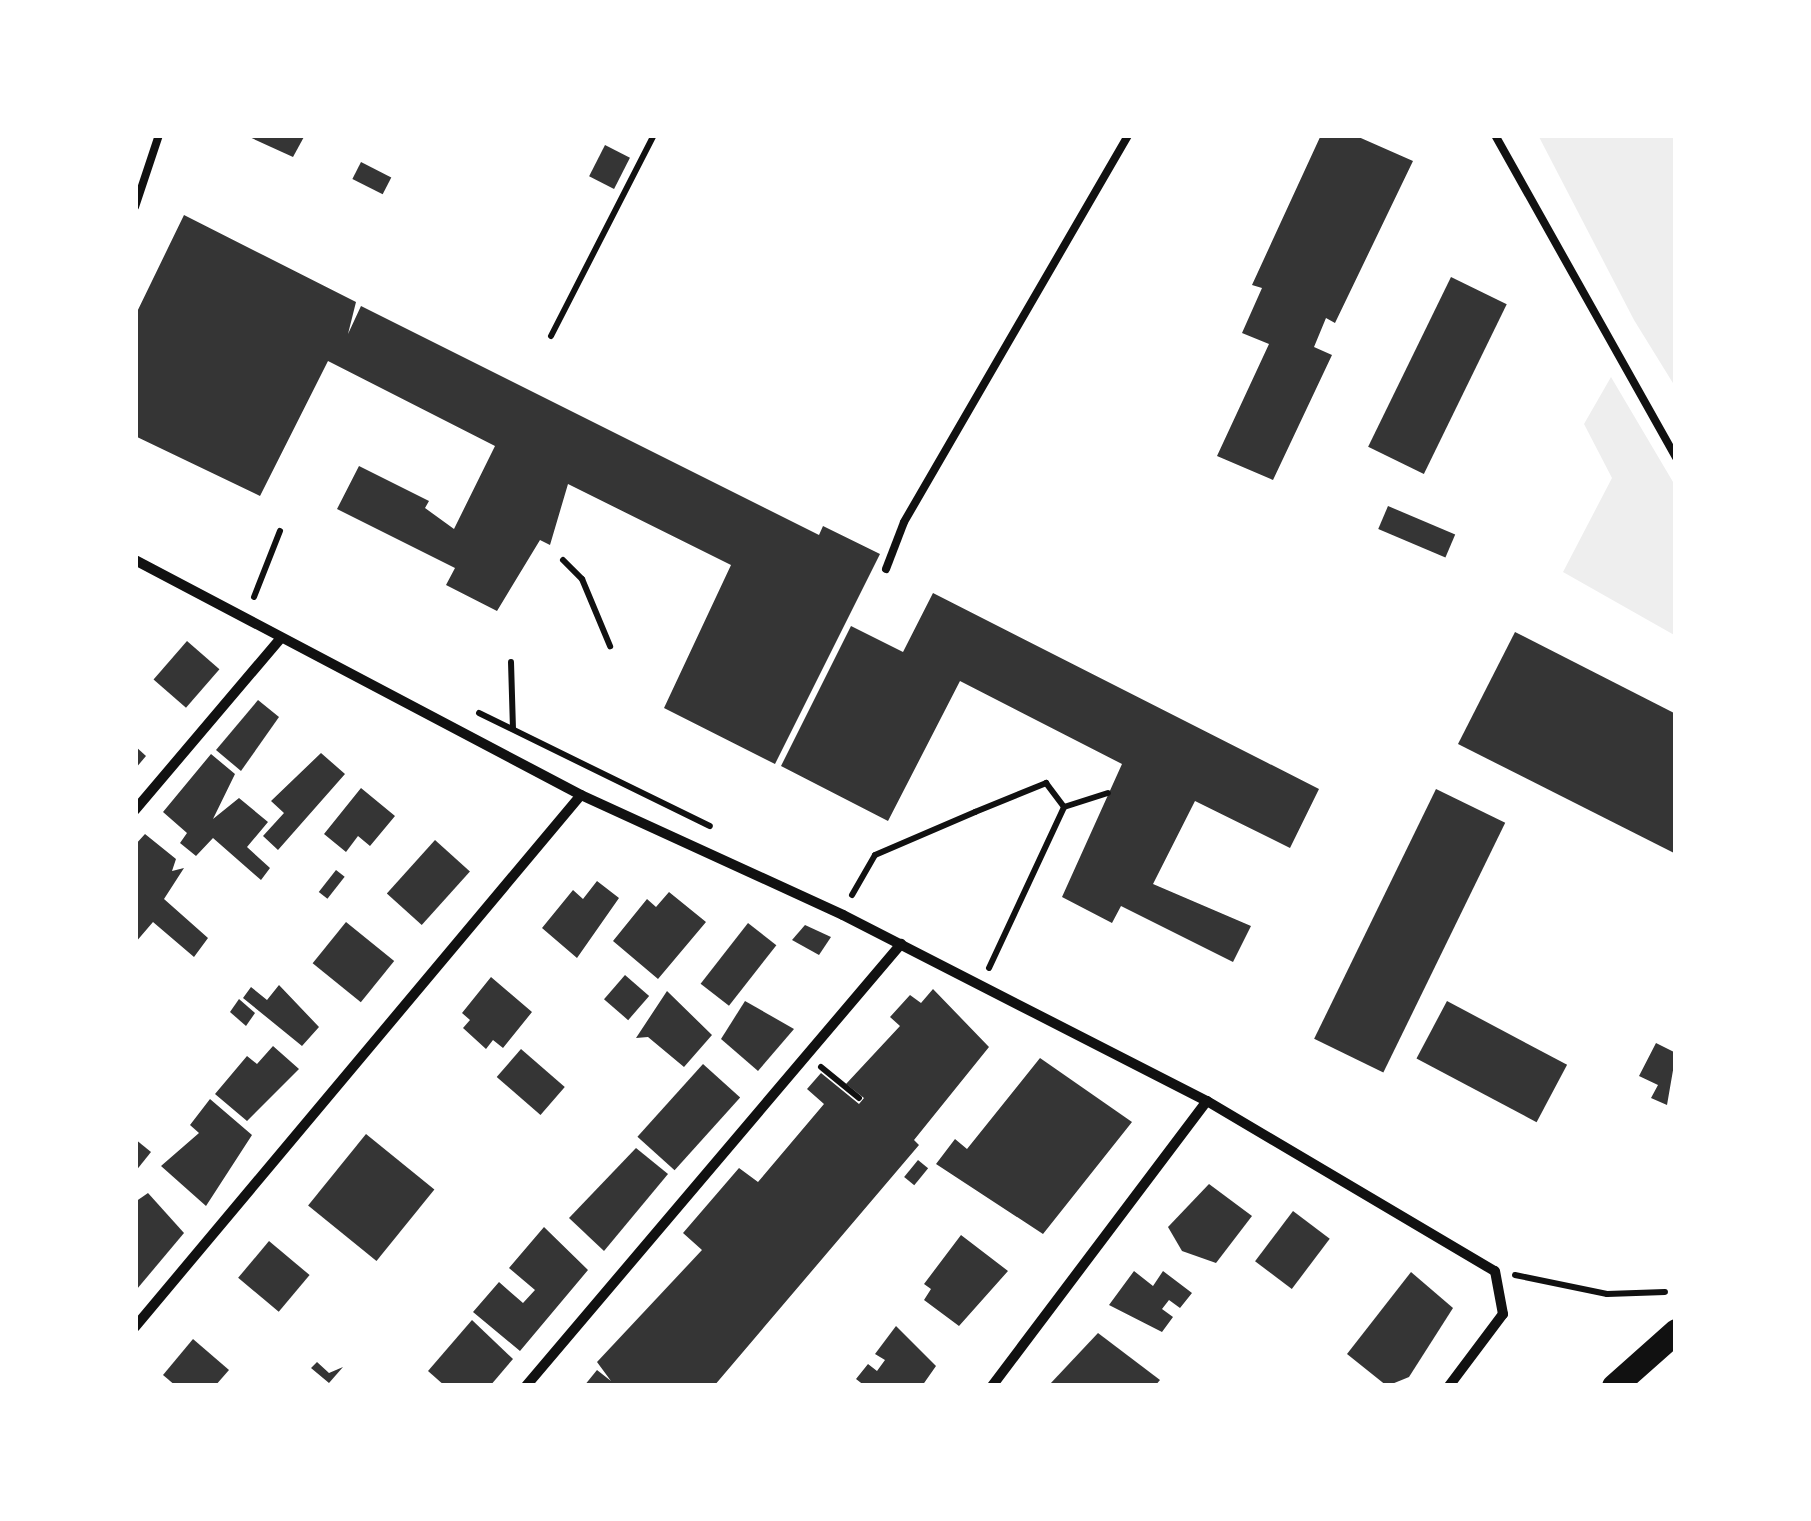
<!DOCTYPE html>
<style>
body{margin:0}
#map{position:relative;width:1811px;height:1521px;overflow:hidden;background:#fff;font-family:"Varela Round",sans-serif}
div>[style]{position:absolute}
.green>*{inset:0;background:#eee}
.building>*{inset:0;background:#353535;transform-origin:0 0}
.path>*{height:6px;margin:-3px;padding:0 3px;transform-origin:3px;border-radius:3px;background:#111}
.service>*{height:8px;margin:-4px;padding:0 4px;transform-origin:4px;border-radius:4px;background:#111}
.minor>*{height:10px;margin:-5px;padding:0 5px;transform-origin:5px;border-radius:5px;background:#111}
.primary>*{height:25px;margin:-12.5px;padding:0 12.5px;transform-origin:12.5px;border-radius:12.5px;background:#111}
span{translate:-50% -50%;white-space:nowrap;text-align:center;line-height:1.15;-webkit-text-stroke:10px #fff;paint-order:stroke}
.frame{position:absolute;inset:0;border:138px solid #fff;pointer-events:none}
</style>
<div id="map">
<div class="green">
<div style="clip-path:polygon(1538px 135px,1676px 135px,1676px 388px,1634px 320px)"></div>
<div style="clip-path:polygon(1611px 377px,1676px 487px,1676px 636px,1563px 572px,1612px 478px,1584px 424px)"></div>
</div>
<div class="building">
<div style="clip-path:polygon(245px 135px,305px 135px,293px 157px)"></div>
<div style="clip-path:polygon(1321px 135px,1354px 135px,1413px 161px,1335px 323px,1326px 318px,1314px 347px,1332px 355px,1273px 480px,1217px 456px,1269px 344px,1242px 333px,1262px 288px,1252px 285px)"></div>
<div style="left:605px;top:145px;width:28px;height:35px;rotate:27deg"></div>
<div style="left:361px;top:162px;width:34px;height:19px;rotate:27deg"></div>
<div style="clip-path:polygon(184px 215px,356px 302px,348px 334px,361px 306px,819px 535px,823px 526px,880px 554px,775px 764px,664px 708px,731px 565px,568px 484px,550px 545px,540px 540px,497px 611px,446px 585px,455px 568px,337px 509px,359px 466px,429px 501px,425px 508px,454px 529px,495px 446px,328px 361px,260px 496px,135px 436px,135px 316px)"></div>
<div style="left:1451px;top:277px;width:62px;height:189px;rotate:26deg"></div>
<div style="left:1388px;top:506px;width:73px;height:25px;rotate:23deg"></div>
<div style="clip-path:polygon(933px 593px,1319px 789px,1290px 848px,1195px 801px,1153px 884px,1251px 926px,1233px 962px,1121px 906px,1112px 923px,1062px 897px,1122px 764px,960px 681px,888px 821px,781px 766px,851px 626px,903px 652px)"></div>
<div style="clip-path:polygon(1515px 632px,1676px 714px,1676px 854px,1458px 744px)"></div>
<div style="left:187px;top:641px;width:43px;height:51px;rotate:41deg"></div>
<div style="clip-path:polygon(258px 700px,279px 717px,241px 771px,216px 750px)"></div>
<div style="clip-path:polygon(135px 746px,146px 756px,135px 769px)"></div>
<div style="clip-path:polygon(321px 753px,345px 774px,278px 850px,263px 836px,284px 813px,271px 801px)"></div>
<div style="clip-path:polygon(211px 754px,235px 774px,213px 819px,239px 798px,268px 822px,247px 847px,270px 868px,261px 880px,213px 838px,196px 856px,180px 843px,187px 833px,163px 812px)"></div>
<div style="clip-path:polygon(361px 788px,395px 816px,370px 846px,358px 836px,346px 852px,324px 834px)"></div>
<div style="left:1436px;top:789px;width:77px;height:278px;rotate:26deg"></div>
<div style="clip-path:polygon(145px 834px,176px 859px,172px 871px,184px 868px,164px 899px,208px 938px,194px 957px,153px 922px,135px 943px,135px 845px)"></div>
<div style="left:435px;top:840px;width:47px;height:72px;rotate:42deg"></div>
<div style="left:336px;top:870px;width:11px;height:28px;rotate:38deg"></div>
<div style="clip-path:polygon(597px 881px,619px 898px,577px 958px,542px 928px,573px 890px,583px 899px)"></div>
<div style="clip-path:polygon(669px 892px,706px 922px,658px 979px,613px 941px,647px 899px,656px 907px)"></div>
<div style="left:346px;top:922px;width:62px;height:53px;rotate:39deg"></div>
<div style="left:748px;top:923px;width:36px;height:77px;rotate:38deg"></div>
<div style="clip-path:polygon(805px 925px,831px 937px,819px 955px,792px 940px)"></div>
<div style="left:625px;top:975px;width:32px;height:32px;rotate:41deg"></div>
<div style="clip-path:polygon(491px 977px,532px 1012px,503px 1048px,493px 1040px,486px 1049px,463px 1028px,470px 1020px,462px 1013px)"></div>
<div style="clip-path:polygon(279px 985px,319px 1027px,302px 1046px,243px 998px,251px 987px,267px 1000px)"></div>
<div style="clip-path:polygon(933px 989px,989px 1047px,914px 1140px,919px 1145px,714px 1386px,584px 1386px,597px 1370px,611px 1381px,597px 1362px,702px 1250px,683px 1233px,739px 1168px,758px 1182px,824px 1104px,807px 1089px,821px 1073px,859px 1104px,864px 1098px,846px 1084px,900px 1026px,890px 1017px,910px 995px,921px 1003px)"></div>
<div style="clip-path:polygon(667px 991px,712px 1035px,684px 1067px,648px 1037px,636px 1038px)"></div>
<div style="clip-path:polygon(239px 999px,255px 1013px,246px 1026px,230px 1012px)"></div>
<div style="clip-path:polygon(745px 1001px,794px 1029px,758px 1071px,721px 1039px)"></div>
<div style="left:1447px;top:1001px;width:136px;height:65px;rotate:28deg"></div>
<div style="clip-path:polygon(1656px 1043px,1676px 1053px,1667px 1105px,1651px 1098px,1658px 1085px,1639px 1076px)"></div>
<div style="clip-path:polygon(273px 1046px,299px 1069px,247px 1121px,215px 1094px,247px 1056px,257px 1064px)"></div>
<div style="left:521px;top:1049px;width:58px;height:37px;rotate:41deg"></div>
<div style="clip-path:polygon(1040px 1058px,1132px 1122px,1043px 1234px,936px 1164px,955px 1139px,967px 1149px)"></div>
<div style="left:703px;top:1064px;width:50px;height:98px;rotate:42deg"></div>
<div style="clip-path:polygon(210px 1099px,252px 1135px,206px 1206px,161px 1166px,199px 1133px,190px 1125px)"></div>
<div style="left:366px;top:1134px;width:88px;height:92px;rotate:39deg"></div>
<div style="clip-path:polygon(135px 1139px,151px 1152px,135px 1172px)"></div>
<div style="clip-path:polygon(636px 1148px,668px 1174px,604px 1251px,569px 1218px)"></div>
<div style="left:918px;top:1160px;width:13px;height:22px;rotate:39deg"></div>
<div style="clip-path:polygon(1209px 1184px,1252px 1216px,1216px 1263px,1182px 1251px,1168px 1227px)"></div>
<div style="clip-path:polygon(148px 1193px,184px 1233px,137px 1289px,135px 1202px)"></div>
<div style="left:1293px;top:1211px;width:46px;height:63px;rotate:37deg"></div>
<div style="clip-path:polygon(544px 1227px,588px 1270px,520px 1351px,473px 1312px,499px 1282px,523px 1303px,535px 1290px,509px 1268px)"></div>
<div style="clip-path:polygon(961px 1235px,1008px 1271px,959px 1326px,924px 1300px,931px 1289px,924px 1284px)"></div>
<div style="left:269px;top:1241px;width:53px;height:48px;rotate:40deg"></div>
<div style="clip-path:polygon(1134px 1271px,1153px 1286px,1163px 1271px,1192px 1293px,1180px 1308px,1169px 1300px,1162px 1309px,1173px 1317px,1162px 1332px,1109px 1305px)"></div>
<div style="clip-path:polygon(1411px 1272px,1453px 1308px,1409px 1377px,1387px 1386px,1347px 1354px)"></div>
<div style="clip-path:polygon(472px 1320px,513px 1359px,490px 1386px,445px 1386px,428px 1371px)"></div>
<div style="clip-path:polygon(896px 1326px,936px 1366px,922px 1386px,865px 1386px,856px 1379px,868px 1364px,877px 1371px,885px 1360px,875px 1354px)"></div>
<div style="clip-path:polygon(1098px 1333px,1160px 1380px,1155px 1386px,1050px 1384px)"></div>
<div style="clip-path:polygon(193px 1339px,229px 1370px,215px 1386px,176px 1386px,163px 1375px)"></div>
<div style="clip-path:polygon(317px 1362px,329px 1373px,343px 1367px,329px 1383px,311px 1368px)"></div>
</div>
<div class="path">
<div style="left:551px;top:336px;width:226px;rotate:-62.9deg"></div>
<div style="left:563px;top:560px;width:27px;rotate:45deg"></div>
<div style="left:582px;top:579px;width:73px;rotate:67.3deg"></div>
<div style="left:254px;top:597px;width:71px;rotate:-68.5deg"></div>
<div style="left:511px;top:662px;width:67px;rotate:88.3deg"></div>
<div style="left:479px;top:713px;width:257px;rotate:26.1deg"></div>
<div style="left:852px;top:895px;width:46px;rotate:-60.1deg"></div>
<div style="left:875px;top:855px;width:109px;rotate:-23.3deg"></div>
<div style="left:975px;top:812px;width:77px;rotate:-22.2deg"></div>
<div style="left:1046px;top:783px;width:30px;rotate:53deg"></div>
<div style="left:989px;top:968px;width:178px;rotate:-65deg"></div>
<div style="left:1064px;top:807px;width:46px;rotate:-17.7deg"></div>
<div style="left:821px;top:1067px;width:49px;rotate:39.2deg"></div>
<div style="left:1515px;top:1275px;width:94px;rotate:11.7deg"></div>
<div style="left:1607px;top:1294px;width:58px;rotate:-2deg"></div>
</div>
<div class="service">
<div style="left:1495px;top:135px;width:370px;rotate:60.7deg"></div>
<div style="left:135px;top:207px;width:76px;rotate:-71.6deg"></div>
<div style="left:886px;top:569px;width:50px;rotate:-69deg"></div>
<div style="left:904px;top:522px;width:447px;rotate:-59.9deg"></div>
</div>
<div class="minor">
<div style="left:135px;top:560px;width:504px;rotate:27.79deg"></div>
<div style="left:581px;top:795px;width:288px;rotate:24.6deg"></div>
<div style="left:843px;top:915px;width:409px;rotate:27.1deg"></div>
<div style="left:1207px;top:1101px;width:334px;rotate:30.6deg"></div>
<div style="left:1495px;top:1271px;width:44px;rotate:79.5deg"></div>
<div style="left:1503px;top:1314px;width:90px;rotate:126.9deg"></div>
<div style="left:135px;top:810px;width:223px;rotate:-49.7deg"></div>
<div style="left:135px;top:1327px;width:694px;rotate:-50.03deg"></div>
<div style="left:526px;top:1386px;width:580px;rotate:-49.69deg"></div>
<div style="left:992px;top:1386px;width:357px;rotate:-53deg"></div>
</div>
<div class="primary">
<div style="left:1614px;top:1386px;width:83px;rotate:-41.6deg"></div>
</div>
<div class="frame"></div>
</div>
